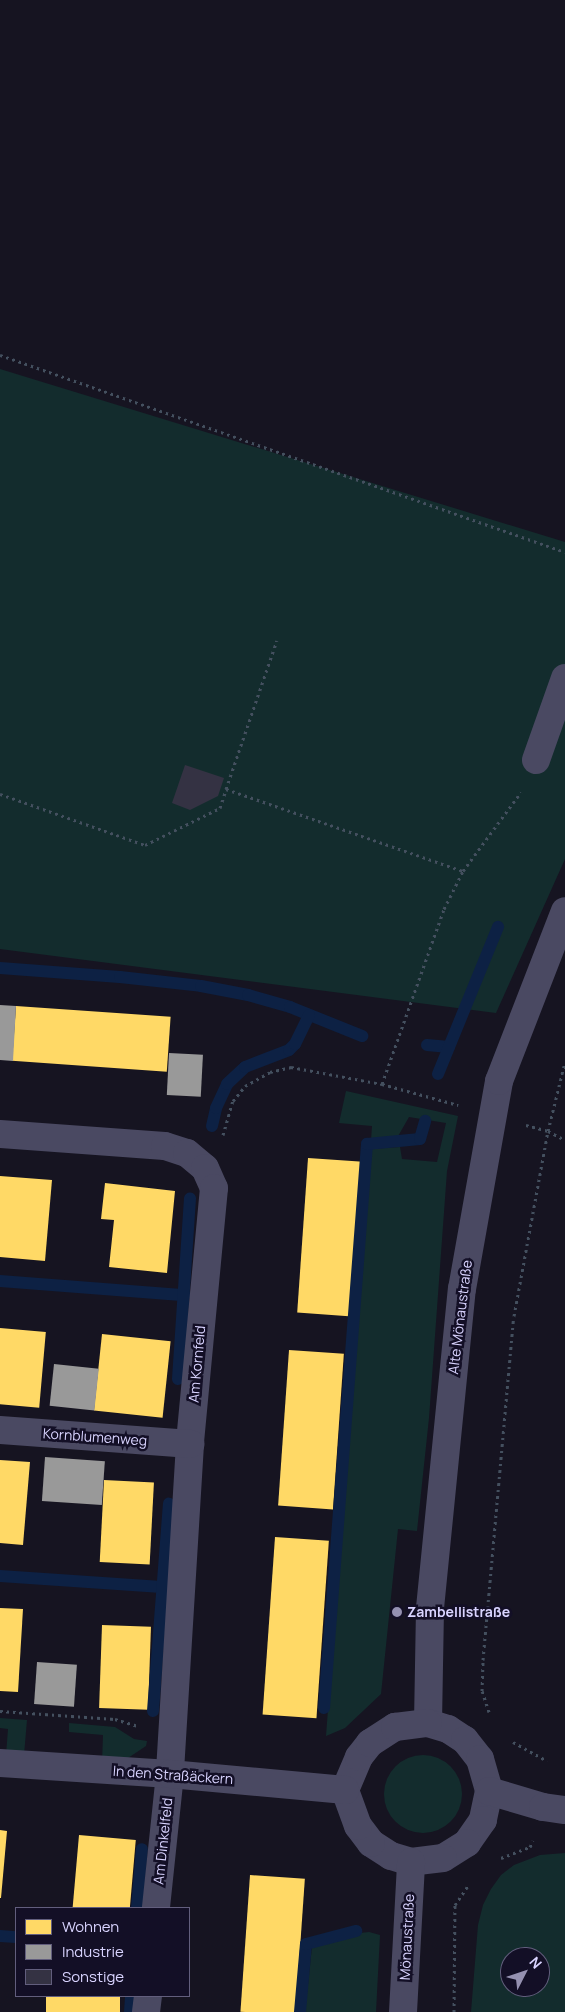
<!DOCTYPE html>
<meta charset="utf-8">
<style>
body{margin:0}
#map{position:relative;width:565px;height:2012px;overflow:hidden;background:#161421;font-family:Manrope,sans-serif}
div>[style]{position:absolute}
.green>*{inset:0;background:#132c2d}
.round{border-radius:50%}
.homes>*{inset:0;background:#ffd966;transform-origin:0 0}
.industry>*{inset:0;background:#999;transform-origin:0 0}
.stream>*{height:12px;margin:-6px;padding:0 6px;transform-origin:6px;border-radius:6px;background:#0d2144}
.building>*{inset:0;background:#343243}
.path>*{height:3px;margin-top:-1.5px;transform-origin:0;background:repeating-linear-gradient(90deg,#44505f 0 2.5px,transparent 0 6.5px)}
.minor>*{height:28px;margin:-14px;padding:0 14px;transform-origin:14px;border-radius:14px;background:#4a4962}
.dots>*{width:14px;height:14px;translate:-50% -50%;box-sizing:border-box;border:2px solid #130f26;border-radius:50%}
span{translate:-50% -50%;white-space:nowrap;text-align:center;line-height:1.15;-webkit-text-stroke:5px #130f26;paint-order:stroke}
.street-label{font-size:14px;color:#d9d4ff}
.poi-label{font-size:14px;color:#d9d4ff;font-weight:700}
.left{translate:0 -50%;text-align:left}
.legend{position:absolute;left:15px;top:1907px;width:175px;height:90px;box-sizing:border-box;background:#130f26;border:1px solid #625e7d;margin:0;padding:6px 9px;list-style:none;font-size:15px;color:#d9d4ff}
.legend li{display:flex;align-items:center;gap:10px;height:25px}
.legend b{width:25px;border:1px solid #625e7d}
.north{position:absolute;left:500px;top:1947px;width:50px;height:50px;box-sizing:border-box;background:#130f26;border:1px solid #625e7d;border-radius:50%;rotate:49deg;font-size:14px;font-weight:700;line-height:20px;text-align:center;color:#d9d4ff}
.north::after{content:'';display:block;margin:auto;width:18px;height:22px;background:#9591b1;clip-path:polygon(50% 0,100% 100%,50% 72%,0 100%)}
</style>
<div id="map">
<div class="green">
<div style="clip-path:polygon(0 369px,565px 542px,565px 859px,496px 1013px,0 949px)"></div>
<div style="clip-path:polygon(346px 1091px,458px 1116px,447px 1171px,429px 1418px,417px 1531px,398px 1529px,381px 1694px,345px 1728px,326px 1736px,370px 1149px,400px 1147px,402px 1159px,437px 1162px,446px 1123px,409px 1117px,397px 1138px,371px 1140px,372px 1126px,339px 1123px)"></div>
<div style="clip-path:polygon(0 1718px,27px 1720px,24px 1755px,6px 1755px,8px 1729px,0 1728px)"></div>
<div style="clip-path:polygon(69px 1723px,115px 1727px,134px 1739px,147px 1741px,146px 1746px,125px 1760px,102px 1763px,103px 1735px,69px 1732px)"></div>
<div class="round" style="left:384px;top:1755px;width:78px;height:78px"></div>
<div style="clip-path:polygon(evenodd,565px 1853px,565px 2012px,471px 2012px,478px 1925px,483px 1905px,491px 1889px,501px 1875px,514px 1865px,540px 1855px,565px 1853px,510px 1957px,540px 1957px,540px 1987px,510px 1987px,510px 1957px)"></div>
<div style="clip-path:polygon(369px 1932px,380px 1935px,376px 2012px,305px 2012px,312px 1947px,351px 1934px)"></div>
</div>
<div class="homes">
<div style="left:16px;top:1006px;width:155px;height:55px;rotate:4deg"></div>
<div style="left:308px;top:1158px;width:55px;height:155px;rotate:4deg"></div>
<div style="clip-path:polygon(0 1176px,52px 1180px,45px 1261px,0 1257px)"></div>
<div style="clip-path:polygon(105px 1183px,175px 1191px,167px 1273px,109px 1267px,114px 1220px,101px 1219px)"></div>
<div style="left:0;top:1328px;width:46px;height:76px;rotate:5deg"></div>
<div style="left:102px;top:1334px;width:69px;height:77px;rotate:6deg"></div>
<div style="left:289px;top:1350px;width:55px;height:156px;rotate:4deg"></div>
<div style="clip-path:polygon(0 1460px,30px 1462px,23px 1545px,0 1543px)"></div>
<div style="left:104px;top:1480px;width:50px;height:82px;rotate:3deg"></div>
<div style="left:275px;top:1537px;width:54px;height:178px;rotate:4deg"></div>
<div style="clip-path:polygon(0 1608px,23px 1609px,18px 1692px,0 1691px)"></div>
<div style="left:102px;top:1625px;width:49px;height:83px;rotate:2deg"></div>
<div style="clip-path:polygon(0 1830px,7px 1831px,1px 1898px,0 1898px)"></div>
<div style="left:79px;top:1835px;width:57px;height:73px;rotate:5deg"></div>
<div style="left:250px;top:1875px;width:55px;height:137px;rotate:4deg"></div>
<div style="left:46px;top:1996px;width:74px;height:16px"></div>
</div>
<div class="industry">
<div style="clip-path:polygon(0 1005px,16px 1006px,13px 1061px,0 1060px)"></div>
<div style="left:169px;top:1053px;width:34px;height:42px;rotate:3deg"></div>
<div style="left:54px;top:1364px;width:45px;height:42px;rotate:6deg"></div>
<div style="left:45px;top:1457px;width:60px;height:44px;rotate:4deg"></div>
<div style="left:37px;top:1662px;width:40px;height:42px;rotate:4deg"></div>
</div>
<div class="stream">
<div style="left:0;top:968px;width:120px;rotate:4.3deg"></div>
<div style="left:120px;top:977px;width:81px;rotate:6.3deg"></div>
<div style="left:201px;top:986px;width:48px;rotate:10.8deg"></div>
<div style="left:248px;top:995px;width:44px;rotate:15.9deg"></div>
<div style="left:290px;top:1007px;width:78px;rotate:21.9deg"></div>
<div style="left:427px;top:1045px;width:22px;rotate:5deg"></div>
<div style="left:438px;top:1074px;width:159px;rotate:-67.8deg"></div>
<div style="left:212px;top:1126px;width:18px;rotate:-77deg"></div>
<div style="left:216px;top:1108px;width:26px;rotate:-65deg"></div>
<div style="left:227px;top:1084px;width:25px;rotate:-43deg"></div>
<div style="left:245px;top:1067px;width:47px;rotate:-21.1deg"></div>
<div style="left:289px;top:1050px;width:8px;rotate:-45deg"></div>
<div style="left:295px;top:1044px;width:32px;rotate:-64deg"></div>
<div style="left:0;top:1281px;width:185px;rotate:4.4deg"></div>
<div style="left:178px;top:1379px;width:181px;rotate:-86.2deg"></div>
<div style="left:0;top:1576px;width:162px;rotate:3.9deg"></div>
<div style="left:324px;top:1708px;width:566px;rotate:-85.64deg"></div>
<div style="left:367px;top:1144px;width:53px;rotate:-5.4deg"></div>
<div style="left:420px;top:1139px;width:19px;rotate:-74deg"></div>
<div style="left:153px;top:1711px;width:208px;rotate:-85.6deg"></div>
<div style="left:137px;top:1908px;width:59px;rotate:-85.2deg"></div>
<div style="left:0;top:1936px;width:16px;rotate:4deg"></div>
<div style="left:130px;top:2012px;width:16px;rotate:-86deg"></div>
<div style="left:300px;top:2012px;width:68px;rotate:-85deg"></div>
<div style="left:306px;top:1944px;width:52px;rotate:-14.6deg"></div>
</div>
<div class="building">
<div style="clip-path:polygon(185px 765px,224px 778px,218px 796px,190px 810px,172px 803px)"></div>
</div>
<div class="path">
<div style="left:0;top:355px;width:598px;rotate:19.22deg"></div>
<div style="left:226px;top:789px;width:157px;rotate:-71.1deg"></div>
<div style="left:0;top:794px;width:154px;rotate:19.4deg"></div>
<div style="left:145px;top:845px;width:84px;rotate:-26.3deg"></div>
<div style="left:220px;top:808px;width:20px;rotate:-72deg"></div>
<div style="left:226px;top:789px;width:251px;rotate:19.1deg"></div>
<div style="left:382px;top:1084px;width:186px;rotate:-70.5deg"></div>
<div style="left:444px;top:909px;width:42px;rotate:-63.4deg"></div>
<div style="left:463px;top:871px;width:98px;rotate:-53.7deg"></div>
<div style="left:526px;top:1125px;width:23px;rotate:15deg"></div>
<div style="left:548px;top:1131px;width:19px;rotate:28deg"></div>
<div style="left:223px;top:1135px;width:35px;rotate:-74deg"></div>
<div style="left:233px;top:1101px;width:19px;rotate:-51deg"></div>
<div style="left:245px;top:1086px;width:29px;rotate:-29deg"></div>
<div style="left:270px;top:1072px;width:22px;rotate:-13deg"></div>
<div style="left:291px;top:1067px;width:93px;rotate:10.6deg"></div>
<div style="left:382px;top:1084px;width:79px;rotate:15.4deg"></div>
<div style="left:0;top:1711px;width:115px;rotate:4deg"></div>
<div style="left:115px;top:1719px;width:24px;rotate:17deg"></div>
<div style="left:489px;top:1712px;width:22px;rotate:-108deg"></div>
<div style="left:482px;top:1691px;width:31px;rotate:-88deg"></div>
<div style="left:483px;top:1660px;width:345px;rotate:-84.9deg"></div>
<div style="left:514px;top:1316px;width:188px;rotate:-79.6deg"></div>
<div style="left:548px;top:1131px;width:71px;rotate:-76.2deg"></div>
<div style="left:513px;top:1742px;width:39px;rotate:29deg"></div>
<div style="left:501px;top:1858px;width:31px;rotate:-21deg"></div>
<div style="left:530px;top:1847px;width:7px;rotate:-63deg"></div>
<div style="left:454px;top:2012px;width:107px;rotate:-89.5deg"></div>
<div style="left:455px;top:1905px;width:23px;rotate:-56deg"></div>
</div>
<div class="minor">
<div style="left:536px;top:760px;width:87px;rotate:-70.5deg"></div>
<div style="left:0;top:1134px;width:165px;rotate:4.2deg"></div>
<div style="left:165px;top:1146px;width:23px;rotate:18deg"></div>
<div style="left:187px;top:1153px;width:23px;rotate:40deg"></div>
<div style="left:205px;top:1168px;width:22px;rotate:66deg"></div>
<div style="left:214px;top:1188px;width:257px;rotate:95.4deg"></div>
<div style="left:190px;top:1444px;width:331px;rotate:93.5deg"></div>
<div style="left:170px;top:1774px;width:135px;rotate:96deg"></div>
<div style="left:0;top:1430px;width:191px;rotate:4.2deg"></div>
<div style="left:428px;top:1723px;width:115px;rotate:-89deg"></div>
<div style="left:430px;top:1608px;width:321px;rotate:-84.3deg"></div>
<div style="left:462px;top:1289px;width:211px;rotate:-79.9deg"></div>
<div style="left:499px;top:1081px;width:182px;rotate:-68.8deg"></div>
<div style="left:428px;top:1723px;width:21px;rotate:17deg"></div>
<div style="left:448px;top:1729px;width:20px;rotate:33deg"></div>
<div style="left:465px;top:1740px;width:24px;rotate:52deg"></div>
<div style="left:480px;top:1759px;width:33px;rotate:74deg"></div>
<div style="left:489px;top:1791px;width:30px;rotate:102deg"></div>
<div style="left:483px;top:1820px;width:28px;rotate:125deg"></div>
<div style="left:467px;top:1843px;width:28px;rotate:148deg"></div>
<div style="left:443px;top:1858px;width:32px;rotate:173deg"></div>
<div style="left:411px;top:1862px;width:21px;rotate:-163deg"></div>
<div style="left:391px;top:1856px;width:24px;rotate:-147deg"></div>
<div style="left:371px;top:1843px;width:21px;rotate:-127deg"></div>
<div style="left:358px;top:1826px;width:38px;rotate:-110deg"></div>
<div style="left:345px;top:1790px;width:36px;rotate:-67deg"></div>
<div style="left:359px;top:1757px;width:18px;rotate:-52deg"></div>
<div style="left:370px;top:1743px;width:30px;rotate:-33deg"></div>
<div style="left:395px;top:1727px;width:33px;rotate:-7deg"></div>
<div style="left:0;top:1763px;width:170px;rotate:3.7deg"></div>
<div style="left:170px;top:1774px;width:176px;rotate:5.2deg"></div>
<div style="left:489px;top:1791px;width:56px;rotate:16.5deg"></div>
<div style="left:543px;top:1807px;width:22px;rotate:8deg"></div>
<div style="left:146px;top:2012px;width:16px;rotate:-83deg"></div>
<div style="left:403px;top:2012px;width:150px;rotate:-86.9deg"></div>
</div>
<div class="dots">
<div style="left:397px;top:1612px;background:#9591b1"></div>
</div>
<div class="street-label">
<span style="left:460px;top:1317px;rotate:-83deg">Alte Mönaustraße</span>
<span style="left:197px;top:1364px;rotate:-85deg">Am Kornfeld</span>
<span style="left:95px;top:1437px;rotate:4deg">Kornblumenweg</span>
<span style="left:173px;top:1775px;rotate:4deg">In den Straßäckern</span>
<span style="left:163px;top:1841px;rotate:-84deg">Am Dinkelfeld</span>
<span style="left:407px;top:1937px;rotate:-87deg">Mönaustraße</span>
</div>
<div class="poi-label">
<span class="left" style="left:407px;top:1612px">Zambellistraße</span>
</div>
<ul class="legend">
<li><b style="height:14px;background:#ffd966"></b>Wohnen</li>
<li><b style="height:14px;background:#999"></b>Industrie</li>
<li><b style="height:14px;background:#343243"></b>Sonstige</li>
</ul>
<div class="north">N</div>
</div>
